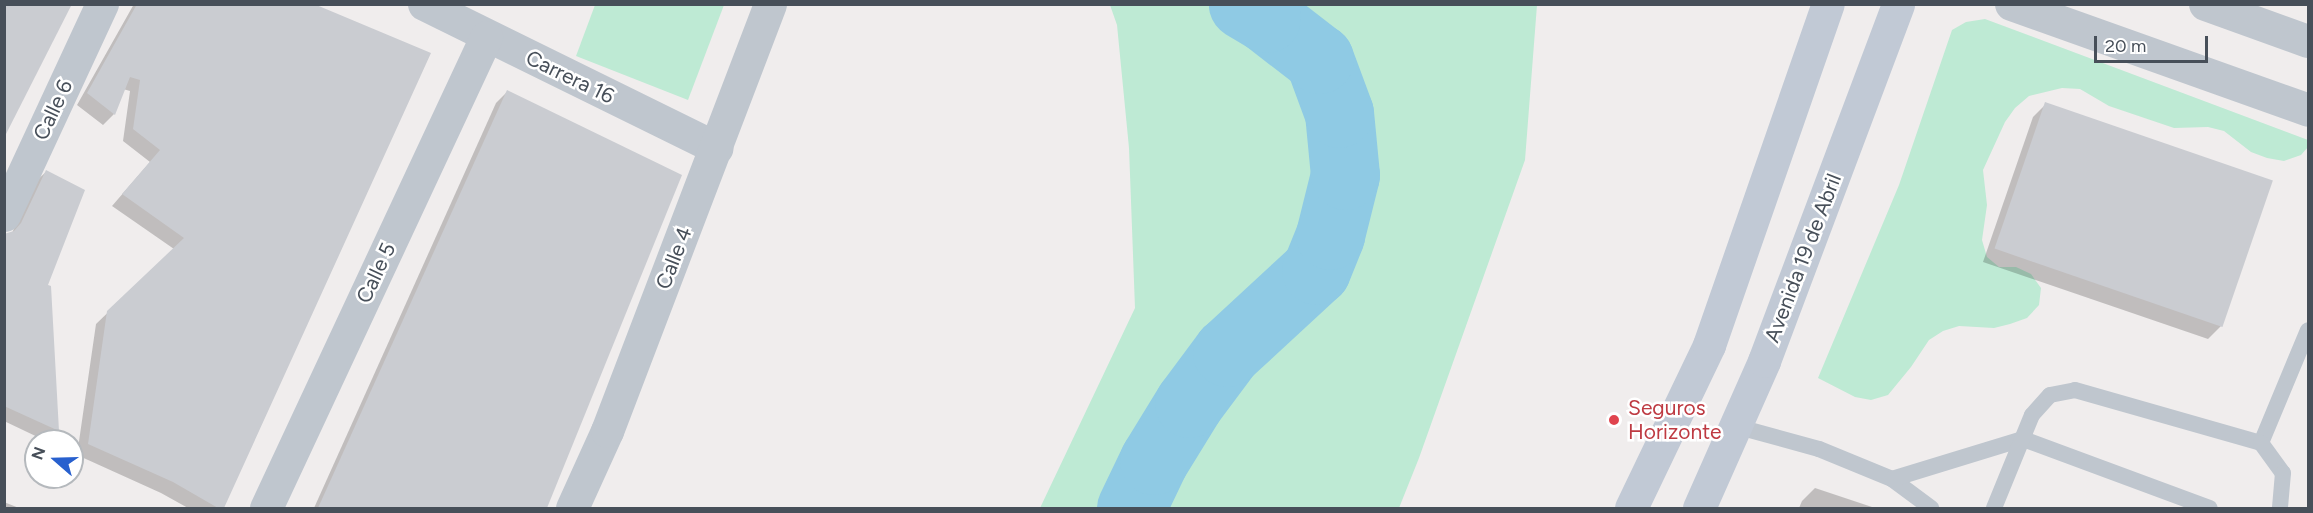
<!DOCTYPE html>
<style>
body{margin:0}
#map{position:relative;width:2313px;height:513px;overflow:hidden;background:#f0eded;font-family:Figtree,sans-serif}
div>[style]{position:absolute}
.green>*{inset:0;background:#beead4}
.shadow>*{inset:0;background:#0003}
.river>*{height:69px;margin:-34.5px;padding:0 34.5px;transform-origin:34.5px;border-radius:34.5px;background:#8fcae4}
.building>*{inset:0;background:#caccd1;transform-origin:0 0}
.lane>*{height:16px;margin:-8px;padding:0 8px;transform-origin:8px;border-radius:8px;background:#bfc6ce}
.street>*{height:33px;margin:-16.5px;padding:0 16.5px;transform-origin:16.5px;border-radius:16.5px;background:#bfc6ce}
.secondary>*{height:33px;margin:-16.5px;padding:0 16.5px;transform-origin:16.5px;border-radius:16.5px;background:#c1c9d5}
.dots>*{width:16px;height:16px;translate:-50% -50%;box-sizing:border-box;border:3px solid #fff;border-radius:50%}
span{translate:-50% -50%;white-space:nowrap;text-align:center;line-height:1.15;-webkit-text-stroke:5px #fff;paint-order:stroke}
.street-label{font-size:21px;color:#474f59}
.health-label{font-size:21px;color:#be3a42}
.left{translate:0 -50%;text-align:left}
.frame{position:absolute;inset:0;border:6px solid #474f59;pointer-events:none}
.north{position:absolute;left:24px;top:429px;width:60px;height:60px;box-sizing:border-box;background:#fff;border:2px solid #b5b9bd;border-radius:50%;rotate:290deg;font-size:16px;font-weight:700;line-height:24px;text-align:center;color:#474f59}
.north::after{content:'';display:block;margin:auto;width:21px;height:27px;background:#2860ce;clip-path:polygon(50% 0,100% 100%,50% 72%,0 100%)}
.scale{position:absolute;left:2094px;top:36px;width:114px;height:27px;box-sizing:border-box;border:3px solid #474f59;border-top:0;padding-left:8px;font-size:18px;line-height:21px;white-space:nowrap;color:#474f59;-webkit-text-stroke:4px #fff;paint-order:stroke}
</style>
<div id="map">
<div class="green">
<div style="clip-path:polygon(595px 5px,724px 5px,688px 100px,576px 56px)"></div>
<div style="clip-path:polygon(1110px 5px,1537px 5px,1525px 160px,1419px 458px,1399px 508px,1040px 508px,1135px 308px,1129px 148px,1117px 25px)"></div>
<div style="clip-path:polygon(1985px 19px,2308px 140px,2308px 147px,2301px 155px,2284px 161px,2267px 158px,2251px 152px,2224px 131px,2208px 127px,2174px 128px,2109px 106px,2080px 89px,2062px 88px,2029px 96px,2015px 108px,2005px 122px,1983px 170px,1987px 205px,1982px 240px,1987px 257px,1999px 267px,2016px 267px,2031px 274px,2041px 288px,2039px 305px,2027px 318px,2010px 324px,1994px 328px,1959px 326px,1943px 331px,1929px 340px,1911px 367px,1888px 395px,1871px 400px,1855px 397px,1818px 378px,1899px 185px,1952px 30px,1966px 22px)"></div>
</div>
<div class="shadow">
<div style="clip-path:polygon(134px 4px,310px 4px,429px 54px,223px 508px,188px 508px,161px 493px,77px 455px,96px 324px,174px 249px,112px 206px,150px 162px,123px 141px,130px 91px,123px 89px,114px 114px,103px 125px,77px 105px)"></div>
<div style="clip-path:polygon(507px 92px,680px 176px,545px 508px,314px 508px,496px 103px)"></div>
<div style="clip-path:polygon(2046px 104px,2221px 326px,2208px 339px,1983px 262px,2033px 117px)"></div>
<div style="clip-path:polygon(46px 172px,46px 286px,50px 287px,57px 431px,46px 441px,4px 421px,4px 235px,12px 233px,35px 182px)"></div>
<div style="clip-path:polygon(1815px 488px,1875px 508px,1799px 508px,1802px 501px)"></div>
<div style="clip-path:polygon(4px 502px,19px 508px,4px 508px)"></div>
</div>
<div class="river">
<div style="left:1131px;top:508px;width:53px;rotate:-64.4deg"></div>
<div style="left:1154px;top:460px;width:67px;rotate:-58.4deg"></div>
<div style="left:1189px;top:403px;width:64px;rotate:-53.3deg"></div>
<div style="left:1227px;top:352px;width:121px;rotate:-42.7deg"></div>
<div style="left:1316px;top:270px;width:38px;rotate:-68deg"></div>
<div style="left:1330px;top:235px;width:62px;rotate:-76deg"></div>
<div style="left:1345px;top:175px;width:62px;rotate:-95.5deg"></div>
<div style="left:1339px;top:113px;width:58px;rotate:-110.3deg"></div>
<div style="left:1319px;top:59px;width:67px;rotate:-142.3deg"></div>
<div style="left:1266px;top:18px;width:27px;rotate:-149deg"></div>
</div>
<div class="building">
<div style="clip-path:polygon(4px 4px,72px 4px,4px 138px)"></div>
<div style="clip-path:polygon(137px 4px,314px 4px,431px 53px,224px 508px,218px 508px,173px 482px,88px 444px,107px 311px,184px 238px,122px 194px,160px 150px,133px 129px,140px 80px,130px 77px,115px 115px,87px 93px)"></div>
<div style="clip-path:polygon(507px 90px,682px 175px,547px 508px,318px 508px)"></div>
<div style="left:2045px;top:102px;width:241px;height:155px;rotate:19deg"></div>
<div style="clip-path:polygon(46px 170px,85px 190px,48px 285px,51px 286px,59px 431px,4px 406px,4px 234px,14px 231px,21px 223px)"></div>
</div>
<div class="lane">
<div style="left:1735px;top:426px;width:87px;rotate:15.3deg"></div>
<div style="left:1819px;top:449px;width:79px;rotate:22.3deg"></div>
<div style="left:1892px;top:479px;width:49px;rotate:36.6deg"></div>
<div style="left:2261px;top:443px;width:122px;rotate:-67.4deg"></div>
<div style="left:1892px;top:479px;width:137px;rotate:-17deg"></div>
<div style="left:2023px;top:439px;width:199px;rotate:20.3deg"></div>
<div style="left:1994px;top:508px;width:100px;rotate:-67.8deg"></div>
<div style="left:2032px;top:415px;width:27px;rotate:-48deg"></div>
<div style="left:2050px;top:395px;width:25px;rotate:-11deg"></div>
<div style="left:2075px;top:390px;width:193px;rotate:15.9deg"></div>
<div style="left:2261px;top:443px;width:37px;rotate:54deg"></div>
<div style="left:2283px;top:473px;width:35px;rotate:95deg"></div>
</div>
<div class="street">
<div style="left:424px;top:4px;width:326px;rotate:26.2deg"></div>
<div style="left:2011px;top:4px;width:315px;rotate:19.6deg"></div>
<div style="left:2205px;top:4px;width:109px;rotate:19.8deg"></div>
<div style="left:4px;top:215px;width:233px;rotate:-65.1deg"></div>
<div style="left:266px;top:508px;width:520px;rotate:-64.96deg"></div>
<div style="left:572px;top:508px;width:85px;rotate:-65.6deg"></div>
<div style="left:607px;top:431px;width:457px;rotate:-69.1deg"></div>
</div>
<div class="secondary">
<div style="left:1631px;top:508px;width:181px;rotate:-64.4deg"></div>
<div style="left:1709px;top:345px;width:361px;rotate:-70.8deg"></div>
<div style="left:1699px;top:508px;width:161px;rotate:-66.1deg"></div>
<div style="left:1764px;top:361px;width:381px;rotate:-69.4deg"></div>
</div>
<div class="dots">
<div style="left:1614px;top:420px;background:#e0444e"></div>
</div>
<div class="street-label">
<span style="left:570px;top:77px;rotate:26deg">Carrera 16</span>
<span style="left:53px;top:110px;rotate:-65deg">Calle 6</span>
<span style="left:674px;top:258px;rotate:-69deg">Calle 4</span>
<span style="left:1803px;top:258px;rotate:-69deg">Avenida 19 de Abril</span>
<span style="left:376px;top:273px;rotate:-65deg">Calle 5</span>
</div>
<div class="health-label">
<span class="left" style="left:1628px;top:420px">Seguros<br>Horizonte</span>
</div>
<div class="frame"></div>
<div class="north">N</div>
<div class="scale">20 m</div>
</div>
